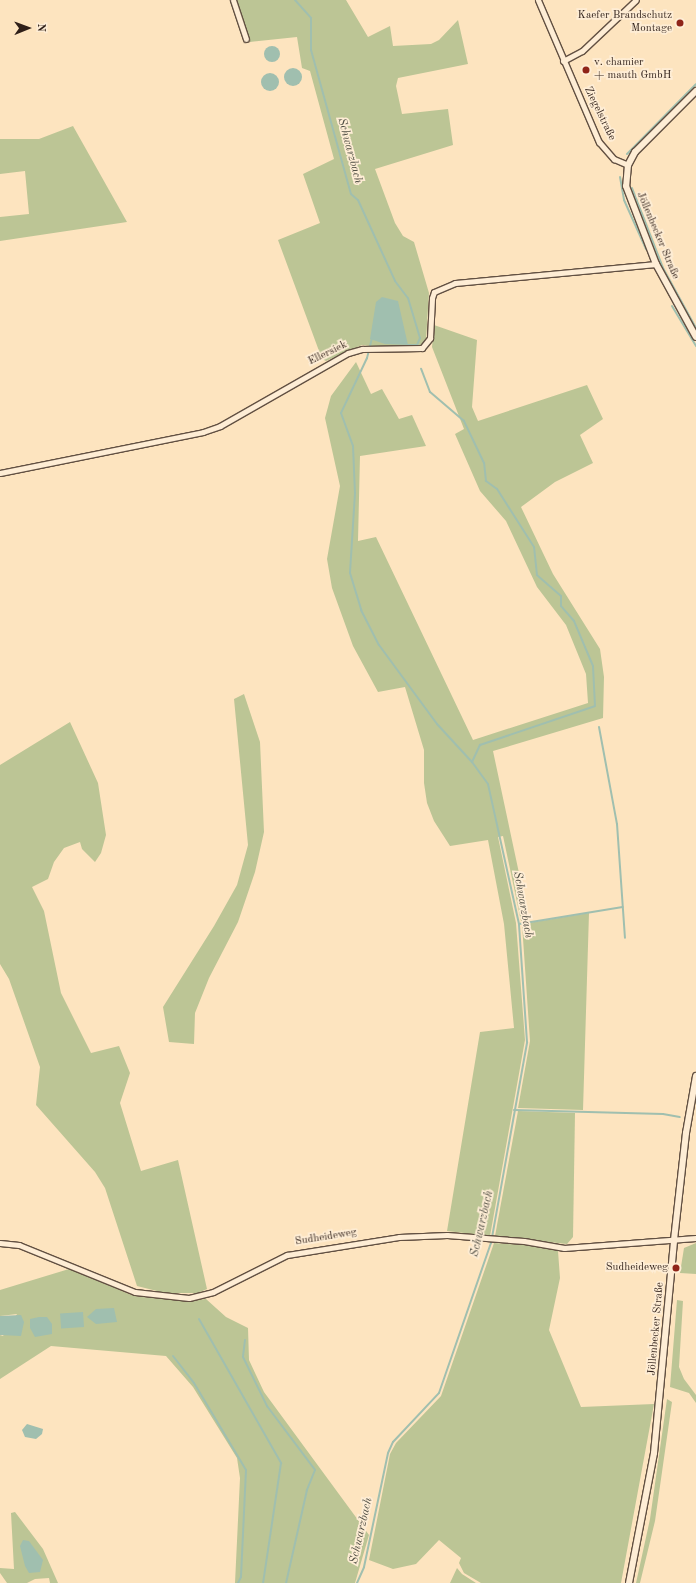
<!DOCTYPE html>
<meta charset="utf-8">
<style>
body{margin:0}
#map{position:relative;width:696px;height:1583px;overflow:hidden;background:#fde4bf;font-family:"Old Standard TT",serif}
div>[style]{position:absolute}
.green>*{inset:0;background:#bcc595}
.water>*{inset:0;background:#a0bfaf;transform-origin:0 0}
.round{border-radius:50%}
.stream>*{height:2px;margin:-1px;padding:0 1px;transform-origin:1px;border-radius:1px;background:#a0bfaf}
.roads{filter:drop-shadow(1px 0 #625042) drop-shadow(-1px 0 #625042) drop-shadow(0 1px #625042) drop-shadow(0 -1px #625042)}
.minor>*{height:5px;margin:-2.5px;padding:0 2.5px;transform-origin:2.5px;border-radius:2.5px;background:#feedd5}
.tertiary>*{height:6px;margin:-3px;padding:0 3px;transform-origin:3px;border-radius:3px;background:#feedd5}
.dots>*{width:11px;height:11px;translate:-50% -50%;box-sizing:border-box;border:2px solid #feedd5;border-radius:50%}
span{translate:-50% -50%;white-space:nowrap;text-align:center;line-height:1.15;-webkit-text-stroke:3.5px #feedd5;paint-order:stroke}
.poi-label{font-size:11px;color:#2f1f18}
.right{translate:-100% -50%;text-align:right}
.left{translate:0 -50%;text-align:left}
.street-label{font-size:11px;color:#2f1f18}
.water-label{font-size:12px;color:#514f45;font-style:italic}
.north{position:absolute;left:8px;top:8px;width:40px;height:40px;-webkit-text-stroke:3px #feedd5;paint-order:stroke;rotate:89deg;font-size:11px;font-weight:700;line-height:16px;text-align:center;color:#2f1f18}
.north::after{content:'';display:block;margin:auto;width:14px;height:18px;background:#2f1f18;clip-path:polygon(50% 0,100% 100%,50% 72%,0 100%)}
</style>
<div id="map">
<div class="green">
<div style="clip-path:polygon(235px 0,346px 0,368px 37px,390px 26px,393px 46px,431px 44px,439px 40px,458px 20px,468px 64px,398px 78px,396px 86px,402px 114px,448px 109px,453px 145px,375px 169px,395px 223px,403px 236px,414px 242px,429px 293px,426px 340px,420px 346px,396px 349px,362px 345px,326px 361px,322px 359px,278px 240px,320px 223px,303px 174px,334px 159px,310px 71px,302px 68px,297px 37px,250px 42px)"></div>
<div style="clip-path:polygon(73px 126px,127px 222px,0 241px,0 217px,29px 214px,25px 171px,0 174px,0 139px,39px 139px)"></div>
<div style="clip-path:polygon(434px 325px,477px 340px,472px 407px,478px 421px,587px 385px,603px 419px,580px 435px,593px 463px,555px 482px,521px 507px,553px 574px,600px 649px,604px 677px,603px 718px,493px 751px,529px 920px,521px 921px,503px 836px,498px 837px,516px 923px,525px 1040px,490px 1236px,447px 1231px,480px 1032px,514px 1028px,504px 924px,488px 840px,450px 846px,434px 821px,427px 803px,424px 783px,424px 750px,405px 687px,378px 692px,353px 646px,332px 588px,327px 559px,340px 486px,325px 418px,331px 396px,356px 362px,371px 394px,382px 389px,399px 419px,412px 415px,426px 446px,360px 456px,358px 541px,376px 537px,473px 740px,588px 703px,586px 674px,566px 625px,537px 587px,506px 521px,480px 491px,455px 434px,464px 429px,432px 347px)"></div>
<div style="clip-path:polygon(244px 694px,260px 742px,264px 832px,255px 872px,238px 922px,209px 978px,195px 1013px,194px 1044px,169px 1042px,163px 1007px,214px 926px,237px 885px,248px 845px,234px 699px)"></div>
<div style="clip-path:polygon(70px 722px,98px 783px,106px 835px,101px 853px,95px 862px,82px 849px,80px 842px,64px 848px,54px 862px,48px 879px,32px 887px,44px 911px,61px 993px,91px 1053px,119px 1046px,130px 1073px,120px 1103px,141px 1171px,178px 1160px,207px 1289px,198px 1293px,165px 1293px,137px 1286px,105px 1188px,95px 1172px,36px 1105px,40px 1067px,9px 979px,0 964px,0 765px)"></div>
<div style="clip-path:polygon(589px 913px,583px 1110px,518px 1108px,530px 1041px,522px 924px)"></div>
<div style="clip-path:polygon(518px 1111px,575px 1113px,573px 1237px,567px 1244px,495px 1236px)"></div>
<div style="clip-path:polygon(494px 1243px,524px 1245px,558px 1251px,560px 1278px,549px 1330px,581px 1407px,654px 1404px,621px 1583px,481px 1583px,464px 1573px,459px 1563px,461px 1558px,439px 1540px,416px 1564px,393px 1569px,369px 1560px,390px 1454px,396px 1443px,441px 1396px)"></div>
<div style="clip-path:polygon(696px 1243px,696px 1274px,680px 1273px,684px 1248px)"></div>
<div style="clip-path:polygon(69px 1269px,134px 1296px,181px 1301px,206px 1299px,226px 1317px,248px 1328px,249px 1360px,264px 1392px,369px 1535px,355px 1583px,235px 1583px,240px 1478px,237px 1458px,193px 1387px,166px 1356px,51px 1346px,0 1379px,0 1335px,3px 1336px,17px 1314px,0 1316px,0 1290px)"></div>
<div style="clip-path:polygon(677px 1300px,683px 1301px,679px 1367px,684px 1379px,696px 1395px,696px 1403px,689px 1393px,670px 1387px)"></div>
<div style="clip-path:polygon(667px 1399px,672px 1402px,655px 1521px,640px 1583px,636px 1583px,650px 1519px)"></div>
<div style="clip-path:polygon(15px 1512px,43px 1549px,58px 1583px,50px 1583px,49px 1578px,35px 1579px,27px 1583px,7px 1583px,0 1573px,0 1568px,14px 1569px,11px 1513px)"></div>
<div style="clip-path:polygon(457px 1568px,462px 1574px,476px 1583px,450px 1583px)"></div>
</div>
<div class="water">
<div class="round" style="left:264px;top:46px;width:16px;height:16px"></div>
<div class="round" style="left:284px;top:68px;width:18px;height:18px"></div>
<div class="round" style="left:261px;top:73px;width:18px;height:18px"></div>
<div style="clip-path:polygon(382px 297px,398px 301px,408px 345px,385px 344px,370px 339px,376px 302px)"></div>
<div style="clip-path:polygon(114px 1308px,117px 1322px,96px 1324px,87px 1317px,96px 1309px)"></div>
<div style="left:83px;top:1312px;width:15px;height:23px;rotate:86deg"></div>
<div style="clip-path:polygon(21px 1315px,24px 1322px,21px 1336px,0 1335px,0 1316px)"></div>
<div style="clip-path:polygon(39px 1317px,47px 1317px,52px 1324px,52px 1334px,35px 1337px,30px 1328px,30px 1319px)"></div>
<div style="clip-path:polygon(27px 1424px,43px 1429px,42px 1434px,36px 1439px,25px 1437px,22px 1430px)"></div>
<div style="clip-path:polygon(23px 1540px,29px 1541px,43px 1560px,40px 1572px,29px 1573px,25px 1566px,20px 1546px)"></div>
</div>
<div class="stream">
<div style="left:295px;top:0;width:24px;rotate:48deg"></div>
<div style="left:311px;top:18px;width:32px;rotate:90deg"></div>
<div style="left:311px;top:50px;width:149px;rotate:74.5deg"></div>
<div style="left:351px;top:194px;width:9px;rotate:41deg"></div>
<div style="left:358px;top:200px;width:89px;rotate:65.4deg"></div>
<div style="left:395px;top:281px;width:21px;rotate:53deg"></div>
<div style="left:408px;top:298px;width:42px;rotate:73.3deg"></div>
<div style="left:420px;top:338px;width:8px;rotate:113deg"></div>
<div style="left:627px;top:154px;width:98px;rotate:-45.4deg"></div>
<div style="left:620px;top:177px;width:23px;rotate:80deg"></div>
<div style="left:624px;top:200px;width:54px;rotate:65.8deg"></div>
<div style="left:632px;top:188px;width:86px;rotate:68.8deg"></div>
<div style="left:663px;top:268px;width:68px;rotate:61.2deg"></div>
<div style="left:672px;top:306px;width:47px;rotate:59deg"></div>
<div style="left:372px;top:338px;width:21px;rotate:104deg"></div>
<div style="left:367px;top:358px;width:61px;rotate:115.3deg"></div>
<div style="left:341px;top:413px;width:35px;rotate:70deg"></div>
<div style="left:353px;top:446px;width:47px;rotate:87.6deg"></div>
<div style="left:355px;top:493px;width:80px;rotate:93.6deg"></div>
<div style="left:350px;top:573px;width:39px;rotate:73deg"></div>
<div style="left:361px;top:610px;width:39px;rotate:63deg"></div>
<div style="left:379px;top:645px;width:98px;rotate:53.7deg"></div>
<div style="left:437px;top:724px;width:52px;rotate:47.4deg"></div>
<div style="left:407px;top:345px;width:9px"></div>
<div style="left:599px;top:727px;width:99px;rotate:79.5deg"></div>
<div style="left:617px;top:824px;width:114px;rotate:86deg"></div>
<div style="left:519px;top:924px;width:105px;rotate:-9.3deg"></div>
<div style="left:514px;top:1110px;width:149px;rotate:1.5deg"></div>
<div style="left:663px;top:1114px;width:17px;rotate:10deg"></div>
<div style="left:199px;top:1319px;width:166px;rotate:60.3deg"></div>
<div style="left:281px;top:1463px;width:121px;rotate:98.5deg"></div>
<div style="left:245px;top:1340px;width:17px;rotate:97deg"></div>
<div style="left:243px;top:1357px;width:55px;rotate:63.9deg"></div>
<div style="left:267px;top:1406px;width:80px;rotate:53.1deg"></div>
<div style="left:315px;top:1470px;width:22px;rotate:112deg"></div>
<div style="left:307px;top:1490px;width:95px;rotate:102.7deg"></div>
<div style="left:173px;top:1356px;width:34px;rotate:52deg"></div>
<div style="left:194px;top:1383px;width:101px;rotate:59.1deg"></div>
<div style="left:246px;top:1470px;width:107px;rotate:92.7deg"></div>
<div style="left:241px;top:1577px;width:7px;rotate:117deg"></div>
<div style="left:357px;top:1583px;width:17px;rotate:-66deg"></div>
<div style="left:364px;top:1567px;width:116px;rotate:-78.1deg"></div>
<div style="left:388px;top:1453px;width:12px;rotate:-66deg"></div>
<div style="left:393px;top:1442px;width:67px;rotate:-46.8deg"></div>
<div style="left:439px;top:1393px;width:159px;rotate:-70.9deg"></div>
<div style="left:491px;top:1243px;width:204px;rotate:-79.8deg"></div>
<div style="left:527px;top:1042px;width:118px;rotate:-93.9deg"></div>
<div style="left:519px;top:924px;width:143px;rotate:-102.5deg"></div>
<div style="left:488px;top:784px;width:27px;rotate:-126deg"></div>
<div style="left:472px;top:762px;width:19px;rotate:-65deg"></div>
<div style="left:480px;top:745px;width:121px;rotate:-18.7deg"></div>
<div style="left:595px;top:706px;width:40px;rotate:-92.9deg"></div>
<div style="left:593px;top:666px;width:49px;rotate:-112.9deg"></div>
<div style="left:574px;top:621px;width:20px;rotate:-131deg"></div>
<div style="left:561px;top:606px;width:10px;rotate:-90deg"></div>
<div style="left:561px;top:596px;width:32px;rotate:-139deg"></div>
<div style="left:537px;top:575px;width:28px;rotate:-96deg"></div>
<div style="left:534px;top:547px;width:69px;rotate:-122.5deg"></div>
<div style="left:497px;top:489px;width:14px;rotate:-144deg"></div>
<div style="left:486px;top:481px;width:18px;rotate:-96deg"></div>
<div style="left:484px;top:463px;width:47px;rotate:-115.5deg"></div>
<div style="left:464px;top:421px;width:45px;rotate:-139.5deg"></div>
<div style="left:430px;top:392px;width:25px;rotate:-111deg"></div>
</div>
<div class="roads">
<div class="minor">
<div style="left:233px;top:0;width:41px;rotate:71.6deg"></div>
<div style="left:538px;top:0;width:155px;rotate:66.8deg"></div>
<div style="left:599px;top:142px;width:23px;rotate:49deg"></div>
<div style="left:614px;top:159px;width:15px;rotate:23deg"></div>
<div style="left:563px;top:61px;width:21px;rotate:-28deg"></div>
<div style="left:582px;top:51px;width:74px;rotate:-43.4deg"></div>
<div style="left:0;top:473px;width:207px;rotate:-11.4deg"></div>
<div style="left:203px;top:432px;width:18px;rotate:-19deg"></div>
<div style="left:220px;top:426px;width:147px;rotate:-29.7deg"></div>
<div style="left:348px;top:353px;width:15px;rotate:-16deg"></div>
<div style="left:362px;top:349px;width:60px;rotate:-1deg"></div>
<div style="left:422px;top:348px;width:13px;rotate:-51deg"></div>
<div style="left:430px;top:338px;width:40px;rotate:-87.1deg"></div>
<div style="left:432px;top:298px;width:6px;rotate:-72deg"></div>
<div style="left:434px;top:292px;width:23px;rotate:-23deg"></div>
<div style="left:455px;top:283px;width:202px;rotate:-5.4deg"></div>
<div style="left:0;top:1243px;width:19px;rotate:6deg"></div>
<div style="left:19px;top:1245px;width:125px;rotate:22.1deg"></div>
<div style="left:135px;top:1292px;width:54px;rotate:6.3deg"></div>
<div style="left:189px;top:1298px;width:25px;rotate:-14deg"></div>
<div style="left:213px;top:1292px;width:83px;rotate:-26.6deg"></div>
<div style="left:287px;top:1255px;width:113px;rotate:-9.1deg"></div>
<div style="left:399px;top:1237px;width:48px;rotate:-2.4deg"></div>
<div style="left:447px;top:1235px;width:77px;rotate:4.5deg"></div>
<div style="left:524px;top:1241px;width:41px;rotate:9.9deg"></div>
<div style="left:564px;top:1248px;width:132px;rotate:-4.3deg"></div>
</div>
<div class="tertiary">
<div style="left:696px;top:91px;width:86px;rotate:135deg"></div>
<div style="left:635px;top:152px;width:15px;rotate:118deg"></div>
<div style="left:628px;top:165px;width:21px;rotate:95deg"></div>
<div style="left:626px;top:186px;width:84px;rotate:69deg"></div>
<div style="left:656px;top:264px;width:83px;rotate:61.3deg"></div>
<div style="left:629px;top:1583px;width:132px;rotate:-79.1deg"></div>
<div style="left:654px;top:1453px;width:214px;rotate:-84.6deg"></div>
<div style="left:674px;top:1240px;width:108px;rotate:-83.6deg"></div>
<div style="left:686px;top:1133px;width:58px;rotate:-80deg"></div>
</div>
</div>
<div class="dots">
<div style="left:680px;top:23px;background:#8f2418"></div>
<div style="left:586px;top:70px;background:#8f2418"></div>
<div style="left:676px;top:1268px;background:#8f2418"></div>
</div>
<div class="poi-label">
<span class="right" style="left:672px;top:23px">Kaefer Brandschutz<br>Montage</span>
<span class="left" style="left:594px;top:70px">v. chamier<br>+ mauth GmbH</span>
<span class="right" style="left:668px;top:1268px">Sudheideweg</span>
</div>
<div class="street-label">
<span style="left:599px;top:114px;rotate:64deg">Ziegelstraße</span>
<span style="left:657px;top:236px;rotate:67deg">Jöllenbecker Straße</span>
<span style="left:328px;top:354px;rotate:-26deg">Ellersiek</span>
<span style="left:326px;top:1238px;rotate:-9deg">Sudheideweg</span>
<span style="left:657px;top:1329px;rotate:-85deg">Jöllenbecker Straße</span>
</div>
<div class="water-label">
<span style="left:349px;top:151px;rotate:75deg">Schwarzbach</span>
<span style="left:522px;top:905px;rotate:80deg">Schwarzbach</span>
<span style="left:483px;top:1224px;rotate:-77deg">Schwarzbach</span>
<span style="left:362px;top:1531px;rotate:-77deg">Schwarzbach</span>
</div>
<div class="north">N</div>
</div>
